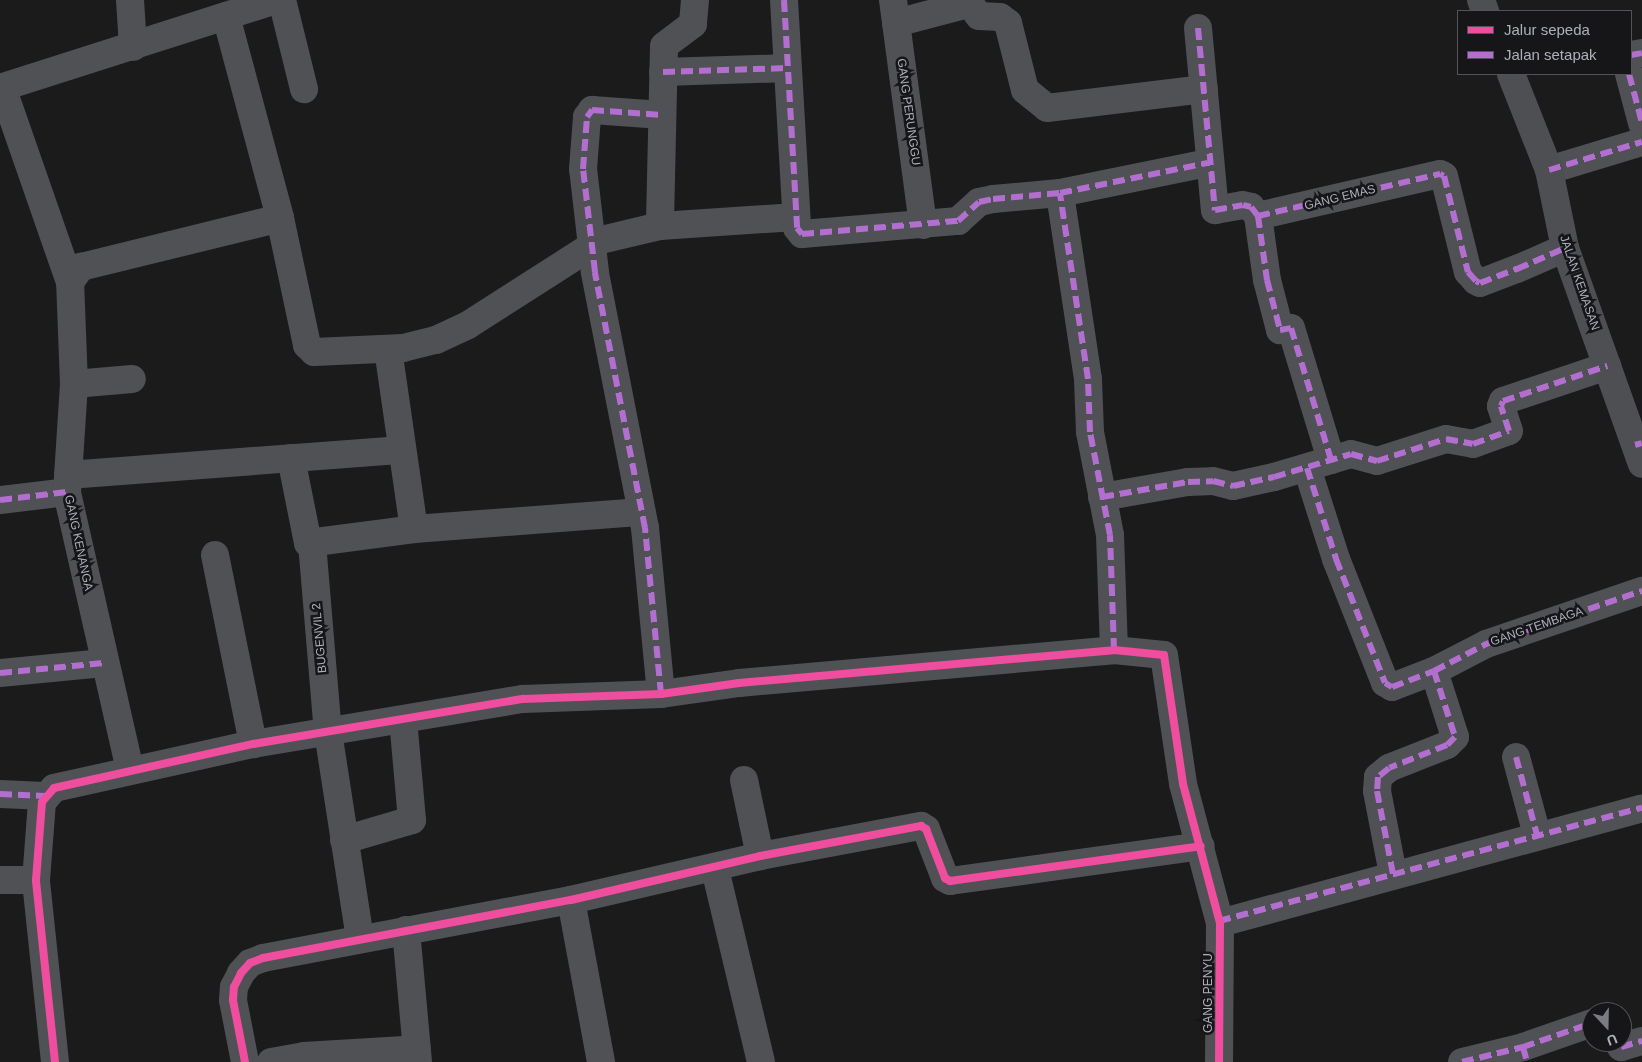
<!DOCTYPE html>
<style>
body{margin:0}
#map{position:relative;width:1642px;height:1062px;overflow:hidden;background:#1b1b1c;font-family:Helvetica,sans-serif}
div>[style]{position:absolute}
.street>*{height:28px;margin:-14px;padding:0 14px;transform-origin:14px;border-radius:14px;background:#4f5155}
.secondary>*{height:28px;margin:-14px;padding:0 14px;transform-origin:14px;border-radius:14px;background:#4e4f53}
.quiet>*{height:6px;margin-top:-3px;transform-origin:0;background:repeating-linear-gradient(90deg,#b36fd0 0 12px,transparent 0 18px)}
.cycleway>*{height:8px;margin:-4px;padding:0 4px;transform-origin:4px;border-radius:4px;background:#ef4d9e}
span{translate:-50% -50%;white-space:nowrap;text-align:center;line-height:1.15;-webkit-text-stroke:5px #161518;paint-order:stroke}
.street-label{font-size:12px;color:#adb1bc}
.legend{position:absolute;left:1457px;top:10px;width:175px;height:65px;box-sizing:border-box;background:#161518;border:1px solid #52535a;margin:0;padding:6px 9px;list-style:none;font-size:15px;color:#adb1bc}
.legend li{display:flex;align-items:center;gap:10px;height:25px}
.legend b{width:25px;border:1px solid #52535a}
.north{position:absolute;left:1582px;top:1002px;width:50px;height:50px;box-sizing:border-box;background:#161518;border:1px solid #52535a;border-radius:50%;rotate:159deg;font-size:14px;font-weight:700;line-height:20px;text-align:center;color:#adb1bc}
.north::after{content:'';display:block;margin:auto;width:18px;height:22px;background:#7a7c84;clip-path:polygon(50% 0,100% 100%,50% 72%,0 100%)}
</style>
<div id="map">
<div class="street">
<div style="left:130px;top:0;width:47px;rotate:86.3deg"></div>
<div style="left:282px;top:0;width:92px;rotate:76.1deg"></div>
<div style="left:695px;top:0;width:24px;rotate:95deg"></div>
<div style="left:693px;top:24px;width:36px;rotate:143deg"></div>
<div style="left:664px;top:46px;width:180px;rotate:91.3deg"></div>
<div style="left:660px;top:226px;width:136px;rotate:-3.8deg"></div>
<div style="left:784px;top:0;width:228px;rotate:86.7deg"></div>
<div style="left:797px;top:228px;width:8px;rotate:50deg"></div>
<div style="left:802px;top:234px;width:157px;rotate:-4.8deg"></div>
<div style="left:958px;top:221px;width:28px;rotate:-42deg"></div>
<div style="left:979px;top:202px;width:14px;rotate:-12deg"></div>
<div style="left:993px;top:199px;width:67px;rotate:-5.1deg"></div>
<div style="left:893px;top:0;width:227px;rotate:82.4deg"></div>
<div style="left:967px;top:0;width:20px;rotate:53deg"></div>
<div style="left:979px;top:16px;width:21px;rotate:3deg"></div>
<div style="left:1000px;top:17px;width:10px;rotate:37deg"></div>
<div style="left:1008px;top:23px;width:69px;rotate:75.8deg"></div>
<div style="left:1025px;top:90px;width:28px;rotate:39deg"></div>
<div style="left:1047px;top:108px;width:158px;rotate:-6.9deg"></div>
<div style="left:226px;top:16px;width:209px;rotate:75deg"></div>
<div style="left:280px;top:218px;width:130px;rotate:78deg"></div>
<div style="left:307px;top:345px;width:10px;rotate:45deg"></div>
<div style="left:314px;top:352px;width:89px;rotate:-2.6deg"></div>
<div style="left:403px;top:348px;width:34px;rotate:-14deg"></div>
<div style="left:436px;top:340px;width:35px;rotate:-25deg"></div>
<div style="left:468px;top:325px;width:158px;rotate:-32.6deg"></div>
<div style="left:601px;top:240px;width:61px;rotate:-13.3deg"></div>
<div style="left:896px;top:23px;width:74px;rotate:-14.8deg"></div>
<div style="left:1198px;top:28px;width:183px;rotate:84.7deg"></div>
<div style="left:1215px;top:210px;width:28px;rotate:-10deg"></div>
<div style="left:1243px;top:205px;width:8px;rotate:14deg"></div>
<div style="left:1251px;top:207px;width:11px;rotate:52deg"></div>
<div style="left:1258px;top:216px;width:187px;rotate:-13deg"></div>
<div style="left:1440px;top:174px;width:4px;rotate:27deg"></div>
<div style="left:1444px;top:176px;width:99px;rotate:76deg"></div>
<div style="left:1468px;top:272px;width:12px;rotate:48deg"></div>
<div style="left:1476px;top:281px;width:4px;rotate:27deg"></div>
<div style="left:1480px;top:283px;width:40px;rotate:-21deg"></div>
<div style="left:1517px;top:269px;width:52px;rotate:-23.6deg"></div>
<div style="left:1631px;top:55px;width:11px;rotate:-10deg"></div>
<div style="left:663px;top:72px;width:124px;rotate:-1.8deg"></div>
<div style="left:1629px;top:74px;width:51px;rotate:75.1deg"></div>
<div style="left:2px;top:87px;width:207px;rotate:70.8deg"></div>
<div style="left:0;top:88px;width:290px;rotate:-17.7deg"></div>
<div style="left:1549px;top:170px;width:97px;rotate:-16.8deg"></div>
<div style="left:1258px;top:216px;width:65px;rotate:82deg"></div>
<div style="left:1267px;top:280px;width:52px;rotate:75.4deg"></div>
<div style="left:1280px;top:330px;width:11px;rotate:-10deg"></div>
<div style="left:1291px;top:328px;width:138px;rotate:73.1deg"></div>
<div style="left:388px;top:349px;width:182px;rotate:81.8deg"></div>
<div style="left:74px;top:384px;width:58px;rotate:-4.9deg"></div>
<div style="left:291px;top:458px;width:87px;rotate:78.7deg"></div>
<div style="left:308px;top:543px;width:107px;rotate:-7.5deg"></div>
<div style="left:414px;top:529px;width:228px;rotate:-4.3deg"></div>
<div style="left:1307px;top:468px;width:96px;rotate:72.3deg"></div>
<div style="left:1336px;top:559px;width:133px;rotate:68.4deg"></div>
<div style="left:1385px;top:683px;width:8px;rotate:30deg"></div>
<div style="left:1392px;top:687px;width:45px;rotate:-20.9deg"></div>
<div style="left:1434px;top:671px;width:69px;rotate:72.3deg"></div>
<div style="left:1455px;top:737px;width:11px;rotate:135deg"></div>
<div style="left:1447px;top:745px;width:62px;rotate:158.4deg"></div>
<div style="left:1389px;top:768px;width:14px;rotate:141deg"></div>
<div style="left:1378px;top:777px;width:14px;rotate:94deg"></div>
<div style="left:1377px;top:791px;width:85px;rotate:79.1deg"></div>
<div style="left:68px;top:475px;width:335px;rotate:-4.3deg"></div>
<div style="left:1102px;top:497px;width:87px;rotate:-9.9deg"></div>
<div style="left:1188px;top:482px;width:25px;rotate:-2deg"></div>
<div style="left:1213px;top:481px;width:21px;rotate:14deg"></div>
<div style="left:1233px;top:486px;width:42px;rotate:-12.4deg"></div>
<div style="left:1274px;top:477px;width:80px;rotate:-16.6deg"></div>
<div style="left:1351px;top:454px;width:27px;rotate:15deg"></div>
<div style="left:1377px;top:461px;width:72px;rotate:-17.7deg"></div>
<div style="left:1446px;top:439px;width:27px;rotate:10deg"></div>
<div style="left:1473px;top:444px;width:38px;rotate:-20deg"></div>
<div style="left:1509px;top:431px;width:26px;rotate:-108deg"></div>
<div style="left:1501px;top:406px;width:5px;rotate:-68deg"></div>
<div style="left:1503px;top:401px;width:110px;rotate:-18.6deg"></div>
<div style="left:0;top:500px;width:67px;rotate:-6.8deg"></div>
<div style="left:312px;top:543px;width:190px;rotate:85.2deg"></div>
<div style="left:328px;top:732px;width:208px;rotate:81.2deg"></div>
<div style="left:215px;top:555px;width:193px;rotate:78.6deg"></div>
<div style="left:1114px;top:650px;width:115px;rotate:-92deg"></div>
<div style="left:1110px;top:535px;width:105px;rotate:-101deg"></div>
<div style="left:1090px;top:432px;width:53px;rotate:-92.2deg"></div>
<div style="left:1088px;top:379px;width:188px;rotate:-98.6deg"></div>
<div style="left:1060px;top:193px;width:151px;rotate:-11.5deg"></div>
<div style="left:1434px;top:671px;width:59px;rotate:-27.4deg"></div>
<div style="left:1486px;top:644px;width:165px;rotate:-18.8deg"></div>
<div style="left:0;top:673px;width:104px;rotate:-5.5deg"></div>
<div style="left:661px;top:694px;width:167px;rotate:-95.5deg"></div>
<div style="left:645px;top:528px;width:261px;rotate:-101.1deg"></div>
<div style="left:595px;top:272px;width:104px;rotate:-96.6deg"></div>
<div style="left:583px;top:169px;width:52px;rotate:-85.6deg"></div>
<div style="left:587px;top:117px;width:9px;rotate:-54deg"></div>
<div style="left:592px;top:110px;width:70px;rotate:4.1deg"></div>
<div style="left:1516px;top:757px;width:81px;rotate:74.9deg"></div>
<div style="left:130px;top:770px;width:285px;rotate:-102.8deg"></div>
<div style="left:67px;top:492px;width:108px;rotate:-86.3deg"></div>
<div style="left:74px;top:384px;width:102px;rotate:-92.2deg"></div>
<div style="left:70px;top:282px;width:19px;rotate:-54deg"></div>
<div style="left:81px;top:267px;width:205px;rotate:-13.8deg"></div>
<div style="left:744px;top:780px;width:78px;rotate:78.1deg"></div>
<div style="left:0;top:794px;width:45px;rotate:2.5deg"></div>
<div style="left:344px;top:840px;width:71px;rotate:-16.4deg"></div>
<div style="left:412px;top:820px;width:101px;rotate:-95.1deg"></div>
<div style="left:715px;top:869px;width:198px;rotate:76.6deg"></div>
<div style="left:0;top:880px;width:36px"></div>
<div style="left:571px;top:900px;width:165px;rotate:79.5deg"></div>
<div style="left:1220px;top:923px;width:437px;rotate:-15.2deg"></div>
<div style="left:406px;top:930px;width:133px;rotate:84.8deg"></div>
<div style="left:1618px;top:1042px;width:6px;rotate:59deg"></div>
<div style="left:1621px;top:1047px;width:22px;rotate:-16deg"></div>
<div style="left:55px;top:1062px;width:183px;rotate:-96deg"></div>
<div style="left:36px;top:880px;width:78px;rotate:-85.6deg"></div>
<div style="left:42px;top:802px;width:18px;rotate:-49deg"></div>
<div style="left:54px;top:788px;width:204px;rotate:-12.5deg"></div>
<div style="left:253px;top:744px;width:274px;rotate:-9.5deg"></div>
<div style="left:523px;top:699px;width:138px;rotate:-2.1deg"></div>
<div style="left:661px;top:694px;width:79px;rotate:-8deg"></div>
<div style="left:739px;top:683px;width:376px;rotate:-5deg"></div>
<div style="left:1114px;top:650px;width:50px;rotate:5.7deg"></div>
<div style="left:1164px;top:655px;width:130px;rotate:81.6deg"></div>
<div style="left:1183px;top:784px;width:144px;rotate:75.1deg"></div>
<div style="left:1220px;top:923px;width:139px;rotate:90.4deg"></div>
<div style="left:245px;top:1062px;width:63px;rotate:-101deg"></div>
<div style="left:233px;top:1000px;width:13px;rotate:-86deg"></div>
<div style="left:234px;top:987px;width:16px;rotate:-63deg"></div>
<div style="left:241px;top:973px;width:13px;rotate:-48deg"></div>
<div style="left:250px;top:963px;width:14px;rotate:-21deg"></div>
<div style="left:263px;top:958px;width:313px;rotate:-10.7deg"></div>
<div style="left:571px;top:900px;width:194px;rotate:-13.1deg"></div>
<div style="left:760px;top:856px;width:164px;rotate:-10.6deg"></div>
<div style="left:921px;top:826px;width:6px;rotate:31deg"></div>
<div style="left:926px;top:829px;width:53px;rotate:68.8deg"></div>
<div style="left:945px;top:878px;width:6px;rotate:31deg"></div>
<div style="left:950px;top:881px;width:253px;rotate:-7.9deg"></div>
<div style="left:271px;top:1062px;width:34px;rotate:-10deg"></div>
<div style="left:304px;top:1056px;width:113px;rotate:-3.5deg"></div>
<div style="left:1462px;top:1062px;width:63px;rotate:-13.8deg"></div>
<div style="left:1523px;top:1047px;width:73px;rotate:-19.2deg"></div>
</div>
<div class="secondary">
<div style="left:1481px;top:0;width:12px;rotate:70deg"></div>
<div style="left:1511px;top:74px;width:103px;rotate:68.4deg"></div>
<div style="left:1549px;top:170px;width:80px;rotate:78.4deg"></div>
<div style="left:1565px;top:248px;width:229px;rotate:70.4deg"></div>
</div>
<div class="quiet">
<div style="left:784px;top:0;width:228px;rotate:86.7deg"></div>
<div style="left:797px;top:228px;width:8px;rotate:50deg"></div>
<div style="left:802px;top:234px;width:157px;rotate:-4.8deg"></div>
<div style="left:958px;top:221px;width:28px;rotate:-42deg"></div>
<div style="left:979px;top:202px;width:14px;rotate:-12deg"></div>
<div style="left:993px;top:199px;width:67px;rotate:-5.1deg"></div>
<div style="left:1198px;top:28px;width:183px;rotate:84.7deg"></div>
<div style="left:1215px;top:210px;width:28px;rotate:-10deg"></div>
<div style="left:1243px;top:205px;width:8px;rotate:14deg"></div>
<div style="left:1251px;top:207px;width:11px;rotate:52deg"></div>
<div style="left:1258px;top:216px;width:187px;rotate:-13deg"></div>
<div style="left:1440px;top:174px;width:4px;rotate:27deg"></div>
<div style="left:1444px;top:176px;width:99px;rotate:76deg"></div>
<div style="left:1468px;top:272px;width:12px;rotate:48deg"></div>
<div style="left:1476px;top:281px;width:4px;rotate:27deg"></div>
<div style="left:1480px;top:283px;width:40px;rotate:-21deg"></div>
<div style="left:1517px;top:269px;width:52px;rotate:-23.6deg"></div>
<div style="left:1631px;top:55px;width:11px;rotate:-10deg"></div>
<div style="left:663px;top:72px;width:124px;rotate:-1.8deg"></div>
<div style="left:1629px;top:74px;width:51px;rotate:75.1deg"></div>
<div style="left:1549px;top:170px;width:97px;rotate:-16.8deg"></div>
<div style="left:1258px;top:216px;width:65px;rotate:82deg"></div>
<div style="left:1267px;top:280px;width:52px;rotate:75.4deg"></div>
<div style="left:1280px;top:330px;width:11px;rotate:-10deg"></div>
<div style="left:1291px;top:328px;width:138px;rotate:73.1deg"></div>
<div style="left:1635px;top:445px;width:7px;rotate:-16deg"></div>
<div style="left:1307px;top:468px;width:96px;rotate:72.3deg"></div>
<div style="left:1336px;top:559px;width:133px;rotate:68.4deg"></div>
<div style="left:1385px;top:683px;width:8px;rotate:30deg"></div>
<div style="left:1392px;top:687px;width:45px;rotate:-20.9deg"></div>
<div style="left:1434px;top:671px;width:69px;rotate:72.3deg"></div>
<div style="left:1455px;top:737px;width:11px;rotate:135deg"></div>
<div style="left:1447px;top:745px;width:62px;rotate:158.4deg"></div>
<div style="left:1389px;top:768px;width:14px;rotate:141deg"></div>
<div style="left:1378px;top:777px;width:14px;rotate:94deg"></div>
<div style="left:1377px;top:791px;width:85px;rotate:79.1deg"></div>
<div style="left:1102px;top:497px;width:87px;rotate:-9.9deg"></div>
<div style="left:1188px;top:482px;width:25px;rotate:-2deg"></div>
<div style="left:1213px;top:481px;width:21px;rotate:14deg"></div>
<div style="left:1233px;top:486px;width:42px;rotate:-12.4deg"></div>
<div style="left:1274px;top:477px;width:80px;rotate:-16.6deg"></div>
<div style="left:1351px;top:454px;width:27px;rotate:15deg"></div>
<div style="left:1377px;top:461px;width:72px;rotate:-17.7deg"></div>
<div style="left:1446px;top:439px;width:27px;rotate:10deg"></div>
<div style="left:1473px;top:444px;width:38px;rotate:-20deg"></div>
<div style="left:1509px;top:431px;width:26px;rotate:-108deg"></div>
<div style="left:1501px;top:406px;width:5px;rotate:-68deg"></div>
<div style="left:1503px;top:401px;width:110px;rotate:-18.6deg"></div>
<div style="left:0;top:500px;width:67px;rotate:-6.8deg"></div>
<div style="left:1114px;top:650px;width:115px;rotate:-92deg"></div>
<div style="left:1110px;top:535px;width:105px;rotate:-101deg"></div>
<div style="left:1090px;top:432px;width:53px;rotate:-92.2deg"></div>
<div style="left:1088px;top:379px;width:188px;rotate:-98.6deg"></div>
<div style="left:1060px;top:193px;width:151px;rotate:-11.5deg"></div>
<div style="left:1434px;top:671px;width:59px;rotate:-27.4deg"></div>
<div style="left:1486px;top:644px;width:165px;rotate:-18.8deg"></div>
<div style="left:0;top:673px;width:104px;rotate:-5.5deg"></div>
<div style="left:661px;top:694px;width:167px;rotate:-95.5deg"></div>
<div style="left:645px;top:528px;width:261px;rotate:-101.1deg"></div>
<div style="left:595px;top:272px;width:104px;rotate:-96.6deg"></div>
<div style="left:583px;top:169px;width:52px;rotate:-85.6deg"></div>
<div style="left:587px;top:117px;width:9px;rotate:-54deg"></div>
<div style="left:592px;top:110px;width:70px;rotate:4.1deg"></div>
<div style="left:1516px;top:757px;width:81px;rotate:74.9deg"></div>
<div style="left:0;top:794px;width:45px;rotate:2.5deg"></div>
<div style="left:1219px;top:921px;width:438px;rotate:-15deg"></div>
<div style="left:1618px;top:1042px;width:6px;rotate:59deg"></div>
<div style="left:1621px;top:1047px;width:22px;rotate:-16deg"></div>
<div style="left:1523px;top:1047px;width:16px;rotate:75deg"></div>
<div style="left:1462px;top:1062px;width:63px;rotate:-13.8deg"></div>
<div style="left:1523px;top:1047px;width:73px;rotate:-19.2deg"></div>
</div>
<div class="cycleway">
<div style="left:55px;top:1062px;width:183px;rotate:-96deg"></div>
<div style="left:36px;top:880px;width:78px;rotate:-85.6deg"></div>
<div style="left:42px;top:802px;width:18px;rotate:-49deg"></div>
<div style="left:54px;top:788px;width:204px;rotate:-12.5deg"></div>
<div style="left:253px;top:744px;width:274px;rotate:-9.5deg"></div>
<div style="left:523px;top:699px;width:138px;rotate:-2.1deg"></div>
<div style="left:661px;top:694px;width:79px;rotate:-8deg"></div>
<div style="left:739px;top:683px;width:376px;rotate:-5deg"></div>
<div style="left:1114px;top:650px;width:50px;rotate:5.7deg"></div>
<div style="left:1164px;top:655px;width:130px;rotate:81.6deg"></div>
<div style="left:1183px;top:784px;width:144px;rotate:75.1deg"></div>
<div style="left:1220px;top:923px;width:139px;rotate:90.4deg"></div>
<div style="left:245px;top:1062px;width:63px;rotate:-101deg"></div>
<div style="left:233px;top:1000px;width:13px;rotate:-86deg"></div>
<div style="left:234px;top:987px;width:16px;rotate:-63deg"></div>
<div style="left:241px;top:973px;width:13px;rotate:-48deg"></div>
<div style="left:250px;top:963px;width:14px;rotate:-21deg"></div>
<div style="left:263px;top:958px;width:313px;rotate:-10.7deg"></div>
<div style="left:571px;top:900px;width:194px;rotate:-13.1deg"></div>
<div style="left:760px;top:856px;width:164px;rotate:-10.6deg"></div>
<div style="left:921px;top:826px;width:6px;rotate:31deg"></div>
<div style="left:926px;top:829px;width:53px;rotate:68.8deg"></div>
<div style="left:945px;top:878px;width:6px;rotate:31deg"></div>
<div style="left:950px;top:881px;width:253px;rotate:-7.9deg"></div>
</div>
<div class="street-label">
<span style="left:908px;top:112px;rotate:82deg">GANG PERUNGGU</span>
<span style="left:1340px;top:198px;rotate:-14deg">GANG EMAS</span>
<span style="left:1579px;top:283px;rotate:71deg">JALAN KEMASAN</span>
<span style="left:78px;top:543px;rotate:78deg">GANG KENANGA</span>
<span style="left:1537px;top:627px;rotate:-19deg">GANG TEMBAGA</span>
<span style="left:320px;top:638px;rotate:-95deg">BUGENVIL 2</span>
<span style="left:1209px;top:993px;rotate:-90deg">GANG PENYU</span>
</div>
<ul class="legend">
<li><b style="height:6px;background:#ef4d9e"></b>Jalur sepeda</li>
<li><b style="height:6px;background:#b36fd0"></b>Jalan setapak</li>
</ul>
<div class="north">U</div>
</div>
